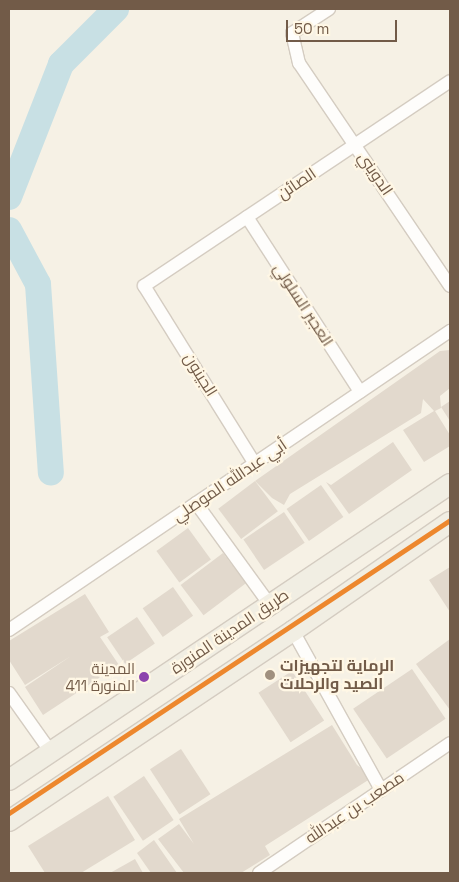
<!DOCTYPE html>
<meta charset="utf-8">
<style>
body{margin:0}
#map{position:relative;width:459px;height:882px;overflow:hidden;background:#f6f1e5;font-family:"Space Grotesk",Cairo,sans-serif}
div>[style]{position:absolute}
.river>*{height:26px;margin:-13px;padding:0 13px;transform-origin:13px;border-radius:13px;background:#c8e0e4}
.building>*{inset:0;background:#e2d9cd;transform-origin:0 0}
.roads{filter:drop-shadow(1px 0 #d4ccc1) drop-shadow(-1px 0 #d4ccc1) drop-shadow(0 1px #d4ccc1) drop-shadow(0 -1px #d4ccc1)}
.minor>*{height:12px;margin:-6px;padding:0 6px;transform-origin:6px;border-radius:6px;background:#fefdfb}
.primary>*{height:20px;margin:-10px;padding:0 10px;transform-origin:10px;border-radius:10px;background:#f1eee3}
.metro-1>*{height:5px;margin:-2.5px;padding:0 2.5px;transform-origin:2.5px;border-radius:2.5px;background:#ed872d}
.dots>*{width:14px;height:14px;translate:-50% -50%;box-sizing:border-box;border:2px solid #fff7e5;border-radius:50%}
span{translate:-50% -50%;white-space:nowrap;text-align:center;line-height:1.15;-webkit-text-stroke:4.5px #fff7e5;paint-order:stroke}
.bus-label{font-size:15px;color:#725b48}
.right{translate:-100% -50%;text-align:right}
.street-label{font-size:16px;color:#725b48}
.poi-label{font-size:16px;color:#725b48;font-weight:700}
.left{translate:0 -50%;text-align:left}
.frame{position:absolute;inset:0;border:10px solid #725b48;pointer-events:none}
.scale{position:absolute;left:286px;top:20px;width:111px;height:22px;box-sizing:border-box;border:2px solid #725b48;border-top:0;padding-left:6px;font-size:15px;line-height:18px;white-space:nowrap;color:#725b48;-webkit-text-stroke:4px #fff7e5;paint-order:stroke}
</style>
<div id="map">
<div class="river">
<div style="left:9px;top:197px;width:143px;rotate:-68.6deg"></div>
<div style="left:61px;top:64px;width:78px;rotate:-45deg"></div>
<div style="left:9px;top:230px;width:61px;rotate:61.8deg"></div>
<div style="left:38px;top:284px;width:189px;rotate:86.1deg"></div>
</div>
<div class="building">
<div style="clip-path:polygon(450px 350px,450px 388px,440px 396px,441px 408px,435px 411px,450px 435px,450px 446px,424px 462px,403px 430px,434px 411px,423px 399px,421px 413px,290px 494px,284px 505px,272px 498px,255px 481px,440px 351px)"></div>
<div style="clip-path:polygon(450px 401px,450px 421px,441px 407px)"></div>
<div style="clip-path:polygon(393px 442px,412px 470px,349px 514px,326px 482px,331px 485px)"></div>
<div style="left:255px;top:481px;width:38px;height:46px;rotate:53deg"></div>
<div style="left:321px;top:485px;width:39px;height:42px;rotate:55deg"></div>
<div style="left:284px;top:512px;width:37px;height:49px;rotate:56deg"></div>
<div style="left:188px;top:528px;width:39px;height:39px;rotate:54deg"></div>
<div style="left:223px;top:553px;width:38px;height:53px;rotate:53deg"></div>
<div style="clip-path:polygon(450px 567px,450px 612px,429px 580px)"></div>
<div style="left:173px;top:587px;width:35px;height:37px;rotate:55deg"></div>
<div style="clip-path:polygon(85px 594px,109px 632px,100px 637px,119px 665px,43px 715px,25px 687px,71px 656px,25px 685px,9px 660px,9px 641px)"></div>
<div style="left:137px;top:617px;width:32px;height:36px;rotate:56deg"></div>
<div style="clip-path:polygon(450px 639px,450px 710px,416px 664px)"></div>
<div style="left:412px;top:669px;width:60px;height:71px;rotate:56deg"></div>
<div style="left:292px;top:671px;width:59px;height:40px;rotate:57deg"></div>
<div style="clip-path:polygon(332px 725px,357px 765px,373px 777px,265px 846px,270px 855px,241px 873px,184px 873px,158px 839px,179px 824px,194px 844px,179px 819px)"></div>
<div style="left:181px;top:749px;width:54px;height:37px;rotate:57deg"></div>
<div style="left:144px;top:776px;width:53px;height:37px;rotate:56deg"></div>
<div style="clip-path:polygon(108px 796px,135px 840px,81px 873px,45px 873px,28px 846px)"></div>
<div style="clip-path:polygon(154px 840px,177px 873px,151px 873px,137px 853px)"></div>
<div style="clip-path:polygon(135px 859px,143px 873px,110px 873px)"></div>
</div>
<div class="roads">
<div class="minor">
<div style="left:329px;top:9px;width:44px;rotate:147deg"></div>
<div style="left:292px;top:33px;width:31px;rotate:77deg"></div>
<div style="left:299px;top:63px;width:269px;rotate:55.9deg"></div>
<div style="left:247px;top:217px;width:208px;rotate:57.1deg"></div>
<div style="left:255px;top:464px;width:210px;rotate:-121.9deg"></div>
<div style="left:144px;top:286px;width:368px;rotate:-33.8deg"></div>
<div style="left:196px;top:503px;width:126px;rotate:54deg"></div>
<div style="left:9px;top:630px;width:533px;rotate:-34.14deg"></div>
<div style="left:293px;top:631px;width:182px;rotate:61deg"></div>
<div style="left:9px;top:693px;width:72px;rotate:54.6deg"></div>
<div style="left:259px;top:873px;width:231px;rotate:-34.2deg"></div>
</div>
<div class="primary">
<div style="left:9px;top:780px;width:531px;rotate:-33.87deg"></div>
<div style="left:9px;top:821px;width:342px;rotate:-33.8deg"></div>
<div style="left:293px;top:631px;width:191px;rotate:-34.8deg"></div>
</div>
</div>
<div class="metro-1">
<div style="left:9px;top:813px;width:529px;rotate:-33.6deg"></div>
</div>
<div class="dots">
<div style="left:270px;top:675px;background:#a0907f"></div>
<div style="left:144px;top:677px;background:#8e44ad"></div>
</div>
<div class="bus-label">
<span class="right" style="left:135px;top:677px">المدينة<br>المنورة 411</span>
</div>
<div class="street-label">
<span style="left:375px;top:174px;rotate:56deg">الدويني</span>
<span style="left:297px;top:184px;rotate:-34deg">الصائن</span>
<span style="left:303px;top:305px;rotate:57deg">العجير السلولي</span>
<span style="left:200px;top:375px;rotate:58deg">الجينون</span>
<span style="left:230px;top:481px;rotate:-34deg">أبي عبدالله الموصلي</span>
<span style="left:230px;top:632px;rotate:-34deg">طريق المدينة المنورة</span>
<span style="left:355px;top:808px;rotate:-34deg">مصعب بن عبدالله</span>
</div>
<div class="poi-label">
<span class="left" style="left:280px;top:675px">الرماية لتجهيزات<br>الصيد والرحلات</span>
</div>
<div class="frame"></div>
<div class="scale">50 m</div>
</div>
